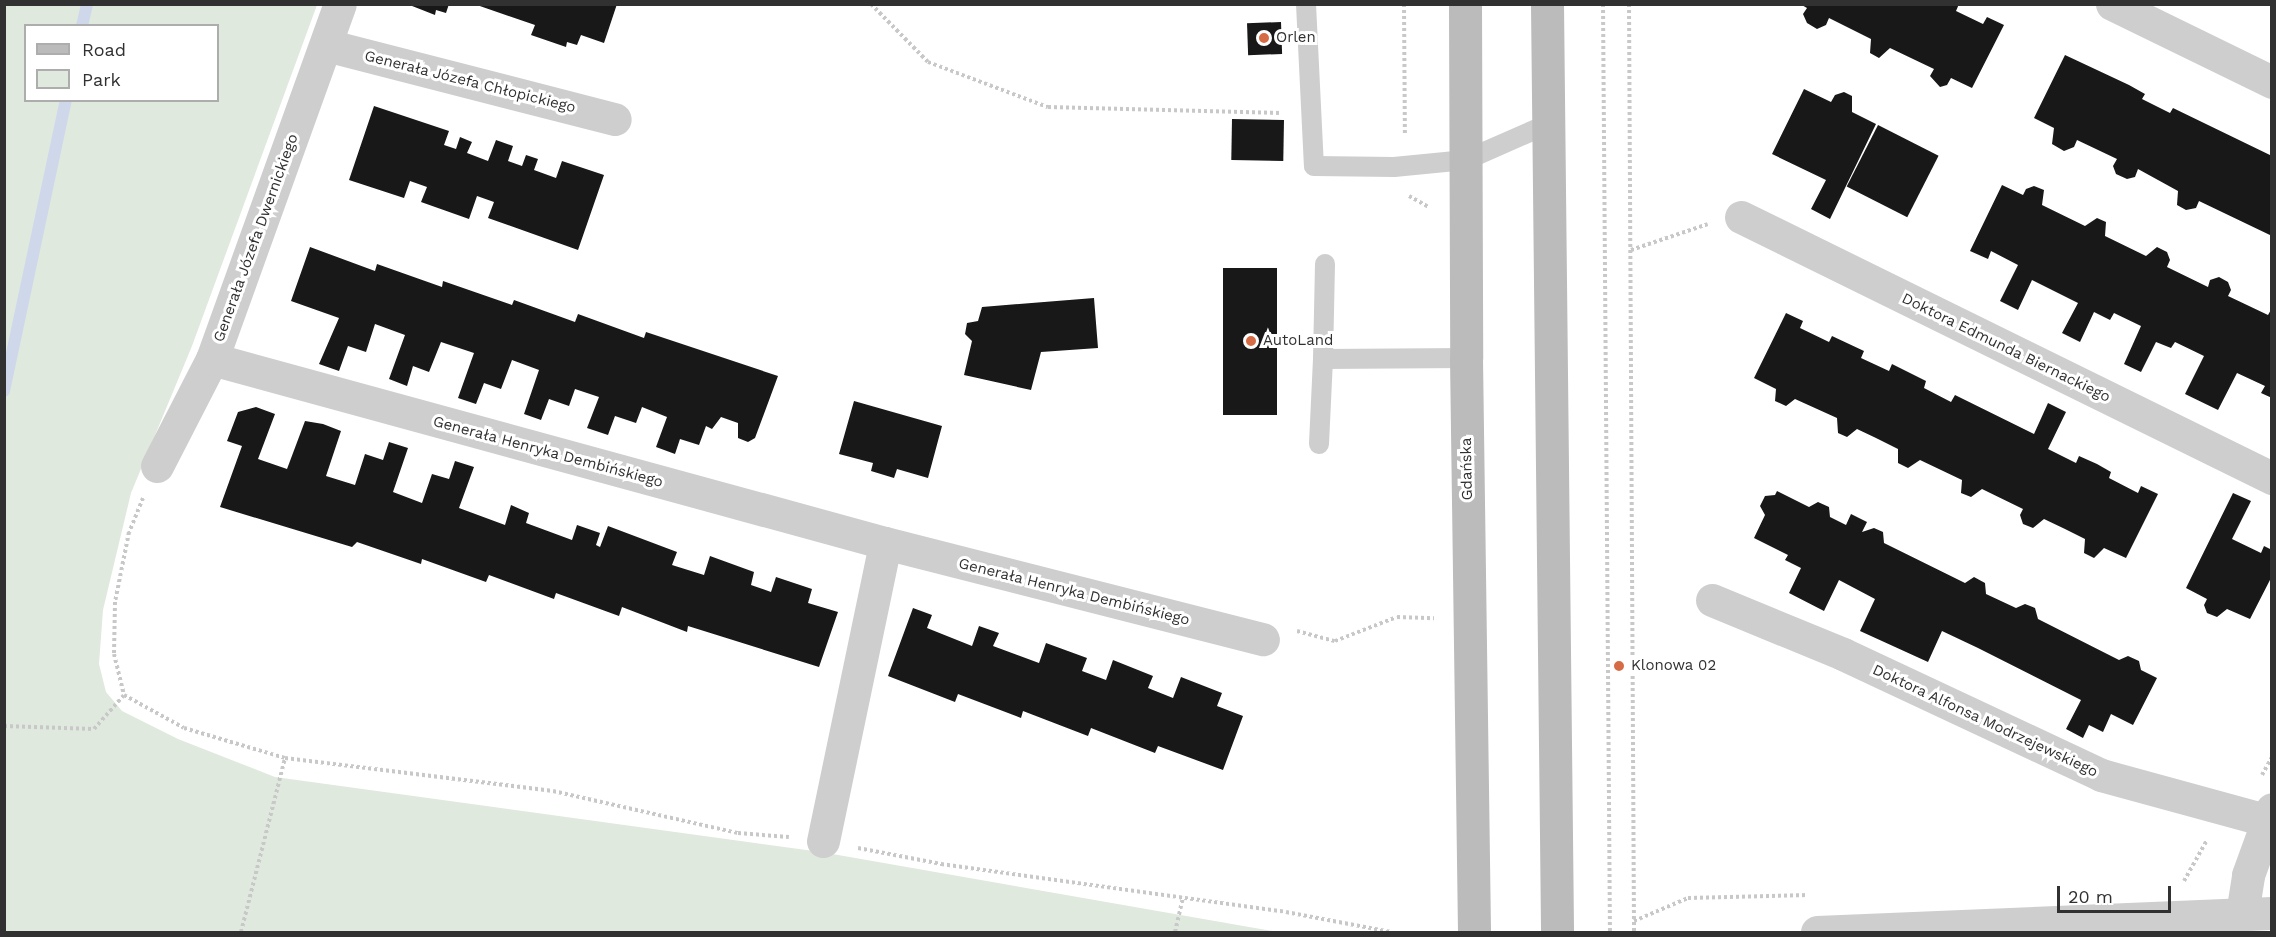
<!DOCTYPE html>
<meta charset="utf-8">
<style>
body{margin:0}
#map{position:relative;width:2276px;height:937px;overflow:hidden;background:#fff;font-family:"Work Sans",sans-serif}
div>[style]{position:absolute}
.green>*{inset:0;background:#e0e9de}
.stream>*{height:12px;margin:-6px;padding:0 6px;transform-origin:6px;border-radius:6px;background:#cfd7ea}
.building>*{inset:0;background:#181818;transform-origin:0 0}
.path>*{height:4px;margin-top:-2px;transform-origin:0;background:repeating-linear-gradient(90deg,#c8c8c8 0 3px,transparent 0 6px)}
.service>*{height:20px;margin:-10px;padding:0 10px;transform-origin:10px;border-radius:10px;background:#cecece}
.minor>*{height:33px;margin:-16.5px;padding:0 16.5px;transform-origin:16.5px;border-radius:16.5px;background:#cecece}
.secondary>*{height:33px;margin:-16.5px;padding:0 16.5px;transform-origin:16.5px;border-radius:16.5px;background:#bbb}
.dots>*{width:16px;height:16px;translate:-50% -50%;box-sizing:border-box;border:3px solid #fff;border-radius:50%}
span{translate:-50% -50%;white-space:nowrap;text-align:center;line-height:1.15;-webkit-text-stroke:6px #fff;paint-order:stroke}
.poi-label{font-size:15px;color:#313131}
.left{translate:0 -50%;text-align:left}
.street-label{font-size:15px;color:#313131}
.frame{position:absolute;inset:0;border:6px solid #313131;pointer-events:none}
.legend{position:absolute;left:24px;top:24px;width:195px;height:78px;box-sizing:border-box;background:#fff;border:2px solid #adadad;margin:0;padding:8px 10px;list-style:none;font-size:18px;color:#313131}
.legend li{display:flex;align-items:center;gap:12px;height:30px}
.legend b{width:30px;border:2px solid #adadad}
.scale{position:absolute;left:2057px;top:886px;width:114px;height:27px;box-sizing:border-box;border:3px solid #313131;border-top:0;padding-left:8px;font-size:18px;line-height:21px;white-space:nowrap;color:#313131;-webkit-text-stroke:4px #fff;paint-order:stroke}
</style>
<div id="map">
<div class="green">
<div style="clip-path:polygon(evenodd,4px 5px,317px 5px,192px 346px,131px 493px,103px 610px,99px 664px,106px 692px,122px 711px,178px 739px,275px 777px,821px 852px,1278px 932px,5px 932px,4px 5px,26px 26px,218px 26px,218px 100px,26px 100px,26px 26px)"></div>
</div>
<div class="stream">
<div style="left:82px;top:26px;width:23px;rotate:-77deg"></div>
<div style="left:4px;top:391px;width:298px;rotate:-78deg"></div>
</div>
<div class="building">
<div style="clip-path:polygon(407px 4px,449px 4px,446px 13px,436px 10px,435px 15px)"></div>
<div style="clip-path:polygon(474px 4px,617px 4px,604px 43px,581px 35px,577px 45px,567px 42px,566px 47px,531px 35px,535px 25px)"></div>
<div style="clip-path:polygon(1800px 4px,1959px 4px,1956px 11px,1983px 24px,1987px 17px,2004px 25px,1972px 88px,1951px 78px,1947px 85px,1940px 87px,1930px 76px,1934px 69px,1890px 48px,1879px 58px,1870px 53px,1871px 39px,1829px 18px,1826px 25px,1817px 29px,1807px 23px,1803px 14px,1807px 8px)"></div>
<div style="left:1281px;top:22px;width:32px;height:34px;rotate:88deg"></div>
<div style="clip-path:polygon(2065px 55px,2129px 85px,2145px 94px,2142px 99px,2170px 113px,2173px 108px,2272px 156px,2272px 236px,2199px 201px,2196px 208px,2186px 210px,2177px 205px,2178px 191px,2138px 169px,2135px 177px,2127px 179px,2116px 174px,2113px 166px,2117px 159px,2077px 140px,2074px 147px,2064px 151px,2052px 144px,2054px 128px,2034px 118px)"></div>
<div style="clip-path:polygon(1804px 89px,1831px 102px,1835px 95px,1844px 92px,1852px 96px,1852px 112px,1876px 124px,1830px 219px,1811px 209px,1826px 180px,1772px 154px)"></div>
<div style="clip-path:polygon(374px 106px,449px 131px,444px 145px,456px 149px,460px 137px,472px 142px,467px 153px,488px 161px,496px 140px,513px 146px,508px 161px,522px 166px,526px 155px,538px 159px,534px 170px,556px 178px,562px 161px,604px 175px,578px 250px,488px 218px,494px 202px,477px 196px,469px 219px,421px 202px,427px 187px,410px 181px,404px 198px,349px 180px)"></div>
<div style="left:1232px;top:119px;width:52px;height:41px;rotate:1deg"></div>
<div style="left:1878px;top:125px;width:68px;height:69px;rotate:27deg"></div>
<div style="clip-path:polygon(2002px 185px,2023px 195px,2026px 189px,2034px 186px,2044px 190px,2042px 205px,2085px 226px,2097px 218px,2106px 222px,2105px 236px,2146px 256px,2157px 247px,2167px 252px,2170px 260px,2167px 267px,2208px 287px,2210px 280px,2219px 277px,2228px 282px,2231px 290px,2228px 296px,2268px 315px,2272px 308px,2272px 398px,2261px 393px,2265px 386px,2237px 373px,2218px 410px,2185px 394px,2204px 356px,2175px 342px,2171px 348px,2156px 342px,2141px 372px,2124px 364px,2141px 326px,2114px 313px,2110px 320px,2094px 312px,2080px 342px,2062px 333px,2078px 303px,2032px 280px,2018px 310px,2000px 301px,2018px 265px,1991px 251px,1988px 259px,1970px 251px)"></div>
<div style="clip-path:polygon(310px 247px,375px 271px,377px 264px,442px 287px,443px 281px,512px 305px,514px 300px,575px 322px,578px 314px,644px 338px,646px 332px,778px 376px,755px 438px,748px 442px,738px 438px,738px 423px,721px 417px,712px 429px,706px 426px,699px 445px,680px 439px,675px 454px,656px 447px,667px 417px,642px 407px,636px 423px,615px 416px,608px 435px,587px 428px,599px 397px,575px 389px,569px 406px,549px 399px,541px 420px,524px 414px,539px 370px,512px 360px,501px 389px,484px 383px,476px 404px,458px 398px,474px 353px,441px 342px,429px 372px,413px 366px,407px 386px,389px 379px,405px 335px,375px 324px,366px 352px,348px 346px,339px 371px,319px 364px,339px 318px,291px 301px)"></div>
<div style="left:1223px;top:268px;width:54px;height:147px"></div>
<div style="clip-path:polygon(1094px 298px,1098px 348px,1041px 352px,1031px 390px,964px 375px,972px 341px,965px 334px,967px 323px,978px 321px,982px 307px)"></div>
<div style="clip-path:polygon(1786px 313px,1803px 321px,1800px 328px,1829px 342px,1832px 336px,1864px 351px,1861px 358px,1889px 371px,1892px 364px,1926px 381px,1924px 388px,1951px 402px,1955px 395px,2034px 434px,2048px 403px,2066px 412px,2048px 449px,2076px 463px,2079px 456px,2097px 464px,2111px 472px,2109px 478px,2138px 493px,2141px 486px,2158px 494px,2126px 558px,2104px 548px,2094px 558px,2084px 553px,2085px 539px,2065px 529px,2044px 519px,2033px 528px,2023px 524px,2020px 515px,2023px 509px,1982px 489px,1971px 497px,1961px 493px,1962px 480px,1920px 460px,1908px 468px,1898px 463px,1898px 449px,1876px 438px,1857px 429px,1847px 437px,1838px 433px,1837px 418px,1795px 399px,1786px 406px,1775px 401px,1776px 389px,1754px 378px)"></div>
<div style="clip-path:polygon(854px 401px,942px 426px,928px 478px,897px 469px,894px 478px,871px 471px,873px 463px,839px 454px)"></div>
<div style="clip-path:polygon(256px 407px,275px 414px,258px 459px,287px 469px,305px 421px,323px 424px,341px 431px,326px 476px,355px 485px,365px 454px,383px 460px,389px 442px,408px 448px,393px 492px,422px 503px,432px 474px,449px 479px,455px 461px,474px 467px,459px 508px,505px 525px,511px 505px,529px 513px,526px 523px,572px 540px,577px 525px,600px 533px,596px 545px,600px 547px,608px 526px,677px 552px,672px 565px,704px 575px,710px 556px,754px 572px,751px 585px,771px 592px,776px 577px,812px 589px,808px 603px,838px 612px,819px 667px,688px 626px,687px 632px,622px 607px,619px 616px,556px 593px,554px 599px,489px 575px,486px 582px,422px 559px,421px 564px,357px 542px,352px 547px,220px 507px,242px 446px,227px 441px,238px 412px)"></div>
<div style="clip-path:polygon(1777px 491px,1809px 507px,1818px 502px,1829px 507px,1830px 517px,1846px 525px,1851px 514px,1867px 522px,1862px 532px,1874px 528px,1883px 532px,1884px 543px,1965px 583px,1974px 577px,1985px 583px,1986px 594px,2016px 608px,2025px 604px,2035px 608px,2038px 619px,2119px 660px,2128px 656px,2139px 661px,2141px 670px,2157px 678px,2133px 725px,2111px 714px,2103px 732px,2089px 725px,2083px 738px,2066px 729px,2081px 700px,1978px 648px,1942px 631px,1928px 662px,1860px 631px,1875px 599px,1839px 580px,1824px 611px,1789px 593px,1801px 568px,1785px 560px,1788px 555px,1754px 538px,1765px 515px,1760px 506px,1765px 496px,1775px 495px)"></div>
<div style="clip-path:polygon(2233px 493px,2251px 501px,2232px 539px,2261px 553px,2264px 546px,2272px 550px,2272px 576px,2250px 619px,2227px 609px,2217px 617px,2207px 613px,2204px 605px,2207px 599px,2186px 588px)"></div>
<div style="clip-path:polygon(913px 608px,932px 615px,927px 628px,972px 646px,979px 626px,999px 633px,993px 646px,1039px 663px,1046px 643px,1087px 658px,1082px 671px,1106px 680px,1113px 660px,1153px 676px,1148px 688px,1173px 698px,1181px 677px,1222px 693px,1217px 706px,1243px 716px,1223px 770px,1158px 746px,1155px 753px,1091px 728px,1088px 736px,1023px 711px,1021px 718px,958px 694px,955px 702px,888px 676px)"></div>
</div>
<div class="path">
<div style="left:871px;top:4px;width:81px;rotate:45.5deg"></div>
<div style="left:928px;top:62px;width:128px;rotate:20.6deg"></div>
<div style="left:1048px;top:107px;width:233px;rotate:1.5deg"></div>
<div style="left:1404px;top:4px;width:132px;rotate:89.6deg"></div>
<div style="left:1603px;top:4px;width:928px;rotate:89.57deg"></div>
<div style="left:1629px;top:4px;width:928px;rotate:89.69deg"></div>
<div style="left:1409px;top:196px;width:23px;rotate:29deg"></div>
<div style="left:1631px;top:250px;width:81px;rotate:-18.7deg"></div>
<div style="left:143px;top:498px;width:37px;rotate:112deg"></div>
<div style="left:129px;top:532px;width:71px;rotate:101.3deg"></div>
<div style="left:115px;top:602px;width:52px;rotate:91.1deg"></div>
<div style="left:114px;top:654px;width:42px;rotate:76.3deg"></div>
<div style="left:124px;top:695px;width:68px;rotate:28.8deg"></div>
<div style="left:184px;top:728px;width:105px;rotate:16.5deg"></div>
<div style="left:285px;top:758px;width:270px;rotate:7deg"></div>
<div style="left:553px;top:791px;width:190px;rotate:12.8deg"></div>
<div style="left:738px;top:833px;width:51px;rotate:4.5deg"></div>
<div style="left:1297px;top:631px;width:39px;rotate:15deg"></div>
<div style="left:1335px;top:641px;width:66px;rotate:-21.2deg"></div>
<div style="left:1397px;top:617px;width:37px;rotate:2deg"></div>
<div style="left:4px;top:726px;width:90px;rotate:1.9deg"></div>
<div style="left:94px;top:729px;width:45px;rotate:-48.6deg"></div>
<div style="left:2262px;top:775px;width:21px;rotate:-61deg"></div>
<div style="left:858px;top:848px;width:85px;rotate:10.9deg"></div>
<div style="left:941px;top:864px;width:348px;rotate:7.9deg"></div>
<div style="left:1286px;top:912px;width:107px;rotate:10.8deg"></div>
<div style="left:2184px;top:881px;width:47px;rotate:-60.7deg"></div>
<div style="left:1634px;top:921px;width:59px;rotate:-23.1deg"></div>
<div style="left:1688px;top:898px;width:120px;rotate:-1.4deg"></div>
<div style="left:241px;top:932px;width:179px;rotate:-75.8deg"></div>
<div style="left:1175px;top:932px;width:36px;rotate:-77deg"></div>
</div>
<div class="service">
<div style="left:1306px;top:4px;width:162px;rotate:87.2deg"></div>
<div style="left:1314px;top:166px;width:80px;rotate:0.7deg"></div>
<div style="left:1394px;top:167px;width:72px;rotate:-5.6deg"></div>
<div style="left:1466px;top:160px;width:90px;rotate:-23.7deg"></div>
<div style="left:1325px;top:264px;width:95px;rotate:91.2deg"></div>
<div style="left:1323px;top:359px;width:143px;rotate:-0.4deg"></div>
<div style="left:1319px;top:444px;width:85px;rotate:-87.3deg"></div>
</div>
<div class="minor">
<div style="left:2112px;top:4px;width:178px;rotate:26deg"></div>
<div style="left:326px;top:45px;width:298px;rotate:14.4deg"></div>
<div style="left:1741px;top:217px;width:592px;rotate:26.18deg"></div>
<div style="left:212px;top:359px;width:698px;rotate:15.29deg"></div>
<div style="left:885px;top:543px;width:390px;rotate:14.3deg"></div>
<div style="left:157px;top:466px;width:120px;rotate:-62.8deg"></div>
<div style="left:212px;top:359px;width:377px;rotate:-70.2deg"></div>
<div style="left:1712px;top:600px;width:142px;rotate:22.4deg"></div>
<div style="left:1843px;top:654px;width:285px;rotate:25.1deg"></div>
<div style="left:2101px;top:775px;width:171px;rotate:15.3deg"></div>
<div style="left:823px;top:841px;width:304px;rotate:-78.2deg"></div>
<div style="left:2242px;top:914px;width:39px;rotate:-81deg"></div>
<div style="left:2248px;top:875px;width:70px;rotate:-70deg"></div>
<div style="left:1817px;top:932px;width:455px;rotate:-2.4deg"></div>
</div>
<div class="secondary">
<div style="left:1465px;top:4px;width:354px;rotate:89.8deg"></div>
<div style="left:1466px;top:358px;width:574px;rotate:89.2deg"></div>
<div style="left:1547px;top:4px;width:928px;rotate:89.38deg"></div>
</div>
<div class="dots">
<div style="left:1264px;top:38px;background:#d56c46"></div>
<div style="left:1251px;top:341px;background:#d56c46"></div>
<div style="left:1619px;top:666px;background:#d56c46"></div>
</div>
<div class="poi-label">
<span class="left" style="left:1276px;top:38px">Orlen</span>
<span class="left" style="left:1263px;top:341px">AutoLand</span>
<span class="left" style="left:1631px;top:666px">Klonowa 02</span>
</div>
<div class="street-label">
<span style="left:470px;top:82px;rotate:14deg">Generała Józefa Chłopickiego</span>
<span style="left:256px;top:238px;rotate:-70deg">Generała Józefa Dwernickiego</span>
<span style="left:2006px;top:348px;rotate:26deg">Doktora Edmunda Biernackiego</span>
<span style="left:548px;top:452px;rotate:15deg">Generała Henryka Dembińskiego</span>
<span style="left:1467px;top:469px;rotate:-91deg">Gdańska</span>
<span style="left:1074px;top:592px;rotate:14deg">Generała Henryka Dembińskiego</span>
<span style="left:1985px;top:721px;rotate:25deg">Doktora Alfonsa Modrzejewskiego</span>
</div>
<div class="frame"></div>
<ul class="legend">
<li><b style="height:8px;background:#bbb"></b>Road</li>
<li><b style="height:16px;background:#e0e9de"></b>Park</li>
</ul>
<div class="scale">20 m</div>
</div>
